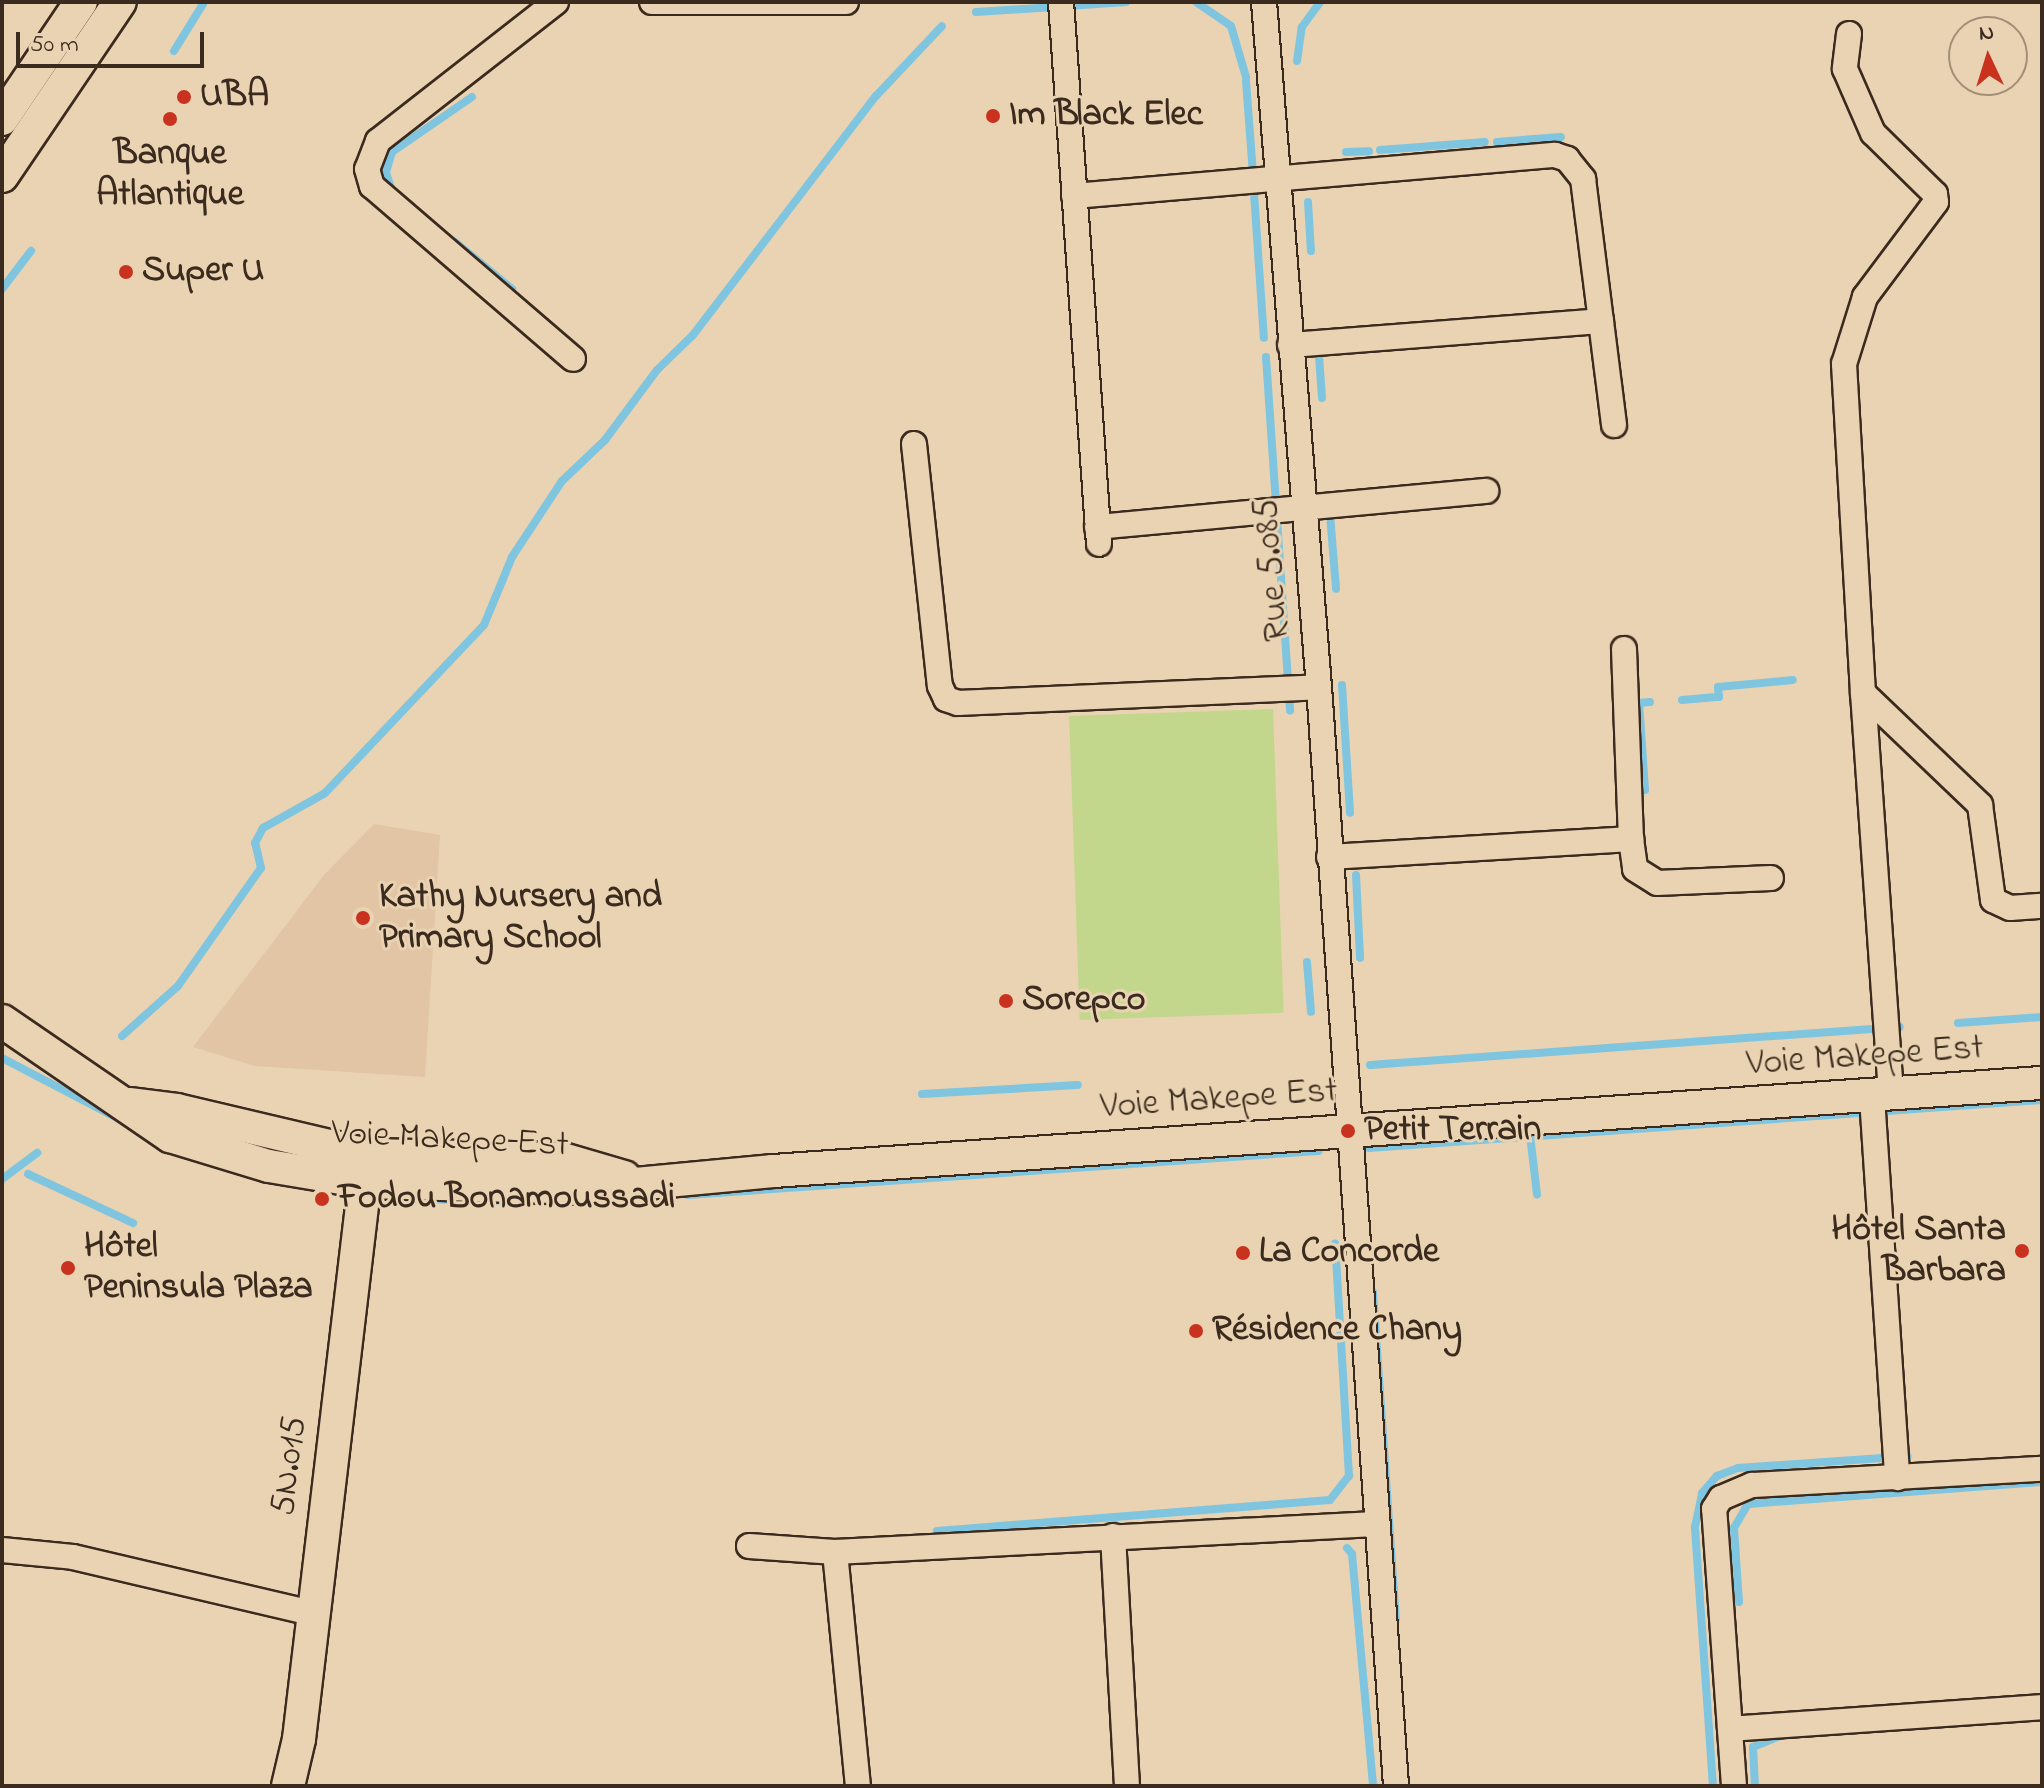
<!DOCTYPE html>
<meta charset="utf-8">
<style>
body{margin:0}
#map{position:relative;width:2044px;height:1788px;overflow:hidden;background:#e9d3b2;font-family:"Indie Flower",sans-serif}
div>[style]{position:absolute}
.built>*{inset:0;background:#e1c5a5}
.green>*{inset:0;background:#c2d78c;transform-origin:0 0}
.stream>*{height:8px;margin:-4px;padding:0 4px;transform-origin:4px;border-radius:4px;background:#7fc5e0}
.roads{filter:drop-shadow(2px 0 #3b2a1e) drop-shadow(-2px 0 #3b2a1e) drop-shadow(0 2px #3b2a1e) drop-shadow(0 -2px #3b2a1e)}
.minor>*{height:24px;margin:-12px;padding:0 12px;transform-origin:12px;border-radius:12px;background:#e9d3b2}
.major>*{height:32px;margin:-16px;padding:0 16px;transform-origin:16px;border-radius:16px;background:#e9d3b2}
.dots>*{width:22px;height:22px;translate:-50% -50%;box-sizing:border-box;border:4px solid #e9d3b2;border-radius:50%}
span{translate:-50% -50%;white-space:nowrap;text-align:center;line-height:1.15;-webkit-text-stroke:6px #e9d3b2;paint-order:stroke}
.poi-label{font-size:36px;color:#3b2a1e;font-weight:700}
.left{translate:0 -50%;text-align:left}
.right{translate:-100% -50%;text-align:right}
.street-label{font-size:36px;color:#3b2a1e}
.frame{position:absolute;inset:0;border:4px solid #3b2a1e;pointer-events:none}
.north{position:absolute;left:1948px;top:16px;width:80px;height:80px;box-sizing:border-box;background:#e9d3b2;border:2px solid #a38f77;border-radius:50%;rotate:356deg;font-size:22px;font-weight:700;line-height:32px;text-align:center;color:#3b2a1e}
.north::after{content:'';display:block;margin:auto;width:28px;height:36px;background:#c8321e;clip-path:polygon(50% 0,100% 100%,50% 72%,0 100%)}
.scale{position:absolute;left:16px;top:32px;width:188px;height:36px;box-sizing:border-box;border:4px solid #3b2a1e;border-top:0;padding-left:10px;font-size:24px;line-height:28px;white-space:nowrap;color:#3b2a1e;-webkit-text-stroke:6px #e9d3b2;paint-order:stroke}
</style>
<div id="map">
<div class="built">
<div style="clip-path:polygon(374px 824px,440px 835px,425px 1077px,255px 1066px,193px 1047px,324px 875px)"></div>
</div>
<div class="green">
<div style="left:1273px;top:709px;width:304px;height:204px;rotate:88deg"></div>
</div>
<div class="stream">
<div style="left:1196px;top:2px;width:42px;rotate:34.4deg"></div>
<div style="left:1231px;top:26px;width:53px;rotate:73.6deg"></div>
<div style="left:1068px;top:6px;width:58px;rotate:-3.9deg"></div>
<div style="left:976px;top:12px;width:79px;rotate:-3.6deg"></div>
<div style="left:174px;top:51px;width:55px;rotate:-58.3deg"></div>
<div style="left:1297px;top:61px;width:34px;rotate:-82deg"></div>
<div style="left:1302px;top:27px;width:31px;rotate:-54deg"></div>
<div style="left:1246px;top:81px;width:93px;rotate:85.7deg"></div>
<div style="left:1497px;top:142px;width:64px;rotate:-4.5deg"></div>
<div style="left:1380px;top:150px;width:105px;rotate:-4.4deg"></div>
<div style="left:1346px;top:152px;width:23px;rotate:-2deg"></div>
<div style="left:392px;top:191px;width:20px;rotate:-108deg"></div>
<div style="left:386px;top:172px;width:21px;rotate:-73deg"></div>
<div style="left:392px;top:152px;width:97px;rotate:-34.5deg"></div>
<div style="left:1254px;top:193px;width:145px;rotate:86.1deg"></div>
<div style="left:1308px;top:202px;width:49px;rotate:86.5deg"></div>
<div style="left:455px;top:242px;width:74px;rotate:39.5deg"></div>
<div style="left:2px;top:289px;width:48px;rotate:-52.7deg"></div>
<div style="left:1319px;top:356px;width:42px;rotate:85.9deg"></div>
<div style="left:1266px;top:357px;width:146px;rotate:86.1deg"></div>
<div style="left:1330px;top:514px;width:75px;rotate:85.4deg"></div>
<div style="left:1277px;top:519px;width:192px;rotate:86.1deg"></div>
<div style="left:1342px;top:685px;width:128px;rotate:86.4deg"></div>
<div style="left:1682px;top:700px;width:37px;rotate:-5deg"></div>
<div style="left:1719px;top:697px;width:10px;rotate:-96deg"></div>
<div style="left:1718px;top:687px;width:75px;rotate:-5.3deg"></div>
<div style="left:1645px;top:790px;width:87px;rotate:-93.9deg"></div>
<div style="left:1639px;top:703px;width:11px;rotate:-5deg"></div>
<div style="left:1356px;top:875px;width:83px;rotate:87.2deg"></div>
<div style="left:1307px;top:962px;width:50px;rotate:85.4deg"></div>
<div style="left:1958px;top:1023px;width:84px;rotate:-4.1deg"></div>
<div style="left:122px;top:1036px;width:75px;rotate:-41.8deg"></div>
<div style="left:178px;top:986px;width:144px;rotate:-54.9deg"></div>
<div style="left:261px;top:868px;width:26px;rotate:-103deg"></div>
<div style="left:255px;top:843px;width:17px;rotate:-62deg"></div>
<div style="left:263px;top:828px;width:71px;rotate:-29.4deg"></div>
<div style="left:325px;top:793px;width:231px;rotate:-46.6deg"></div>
<div style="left:484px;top:625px;width:74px;rotate:-67.6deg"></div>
<div style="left:512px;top:557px;width:91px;rotate:-56.7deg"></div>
<div style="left:562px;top:481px;width:59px;rotate:-43.6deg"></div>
<div style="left:605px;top:440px;width:87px;rotate:-53.4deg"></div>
<div style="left:657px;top:370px;width:50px;rotate:-44.2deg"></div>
<div style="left:693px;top:335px;width:301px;rotate:-52.6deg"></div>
<div style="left:876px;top:96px;width:96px;rotate:-46.7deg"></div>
<div style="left:2px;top:1058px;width:139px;rotate:27.5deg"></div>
<div style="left:1370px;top:1065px;width:531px;rotate:-4.1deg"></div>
<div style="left:922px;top:1094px;width:156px;rotate:-3.3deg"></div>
<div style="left:1530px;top:1135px;width:60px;rotate:83.3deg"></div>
<div style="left:1369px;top:1148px;width:675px;rotate:-4.08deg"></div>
<div style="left:28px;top:1174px;width:116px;rotate:25deg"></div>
<div style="left:2px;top:1179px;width:44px;rotate:-36.6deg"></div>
<div style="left:688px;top:1195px;width:632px;rotate:-4deg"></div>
<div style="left:413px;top:1199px;width:158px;rotate:1.1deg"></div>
<div style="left:1373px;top:1292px;width:328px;rotate:86deg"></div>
<div style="left:937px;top:1531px;width:394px;rotate:-4.5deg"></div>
<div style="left:1330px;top:1500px;width:31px;rotate:-52deg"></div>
<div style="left:1349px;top:1476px;width:233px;rotate:-93.4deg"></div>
<div style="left:1347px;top:1548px;width:8px;rotate:50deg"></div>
<div style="left:1352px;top:1554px;width:233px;rotate:84.8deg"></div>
<div style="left:1739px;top:1602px;width:74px;rotate:-93.9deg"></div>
<div style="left:1734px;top:1528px;width:28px;rotate:-60deg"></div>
<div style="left:1748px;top:1504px;width:295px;rotate:-4.3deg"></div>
<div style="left:1713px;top:1786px;width:260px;rotate:-94deg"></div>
<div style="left:1695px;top:1527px;width:35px;rotate:-78deg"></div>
<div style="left:1702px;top:1493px;width:23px;rotate:-49deg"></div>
<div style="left:1717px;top:1476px;width:22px;rotate:-21deg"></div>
<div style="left:1738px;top:1468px;width:170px;rotate:-4deg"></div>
<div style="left:1755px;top:1786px;width:39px;rotate:-93deg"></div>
<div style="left:1753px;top:1747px;width:27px;rotate:-22deg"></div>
</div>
<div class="roads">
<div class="minor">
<div style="left:556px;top:2px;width:226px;rotate:142deg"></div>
<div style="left:378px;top:141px;width:30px;rotate:111deg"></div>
<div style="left:367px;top:169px;width:18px;rotate:74deg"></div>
<div style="left:372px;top:186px;width:265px;rotate:40.7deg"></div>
<div style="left:652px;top:2px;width:194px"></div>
<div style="left:1061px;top:2px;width:543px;rotate:85.99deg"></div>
<div style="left:1264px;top:2px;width:687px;rotate:85.41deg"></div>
<div style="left:1319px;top:687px;width:1102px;rotate:85.99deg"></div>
<div style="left:1849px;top:34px;width:35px;rotate:97deg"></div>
<div style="left:1845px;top:69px;width:70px;rotate:66.4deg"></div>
<div style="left:1873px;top:133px;width:87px;rotate:44.5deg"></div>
<div style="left:1935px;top:194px;width:8px;rotate:83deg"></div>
<div style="left:1936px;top:202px;width:119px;rotate:126.8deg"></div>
<div style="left:1865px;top:297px;width:70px;rotate:107.4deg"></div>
<div style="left:1844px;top:364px;width:330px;rotate:86.7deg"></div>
<div style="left:1863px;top:693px;width:162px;rotate:43.7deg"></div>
<div style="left:1980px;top:805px;width:96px;rotate:82.2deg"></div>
<div style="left:1993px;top:900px;width:19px;rotate:25deg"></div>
<div style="left:2010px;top:908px;width:32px;rotate:-4deg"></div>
<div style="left:1074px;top:196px;width:483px;rotate:-4.9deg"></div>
<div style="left:1555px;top:155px;width:13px;rotate:18deg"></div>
<div style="left:1567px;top:159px;width:26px;rotate:51deg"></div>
<div style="left:1583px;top:179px;width:248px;rotate:82.8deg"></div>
<div style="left:1290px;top:345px;width:312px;rotate:-4.4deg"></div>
<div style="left:914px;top:444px;width:243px;rotate:83.9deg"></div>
<div style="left:940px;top:686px;width:14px;rotate:65deg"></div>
<div style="left:946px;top:699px;width:13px;rotate:18deg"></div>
<div style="left:958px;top:703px;width:361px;rotate:-2.5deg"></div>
<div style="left:1097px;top:527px;width:391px;rotate:-5.3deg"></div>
<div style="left:1624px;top:649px;width:190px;rotate:87.9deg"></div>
<div style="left:1863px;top:693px;width:404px;rotate:86deg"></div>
<div style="left:1329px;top:857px;width:303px;rotate:-3.4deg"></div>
<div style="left:1631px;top:839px;width:30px;rotate:82deg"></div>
<div style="left:1635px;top:869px;width:26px;rotate:32deg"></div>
<div style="left:1657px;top:883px;width:114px;rotate:-2.5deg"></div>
<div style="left:1872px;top:1097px;width:382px;rotate:86.2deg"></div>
<div style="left:1113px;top:1536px;width:250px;rotate:86.8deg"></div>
<div style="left:749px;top:1546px;width:86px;rotate:4deg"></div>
<div style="left:835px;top:1552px;width:541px;rotate:-2.97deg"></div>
<div style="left:2px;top:1550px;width:71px;rotate:5.6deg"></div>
<div style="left:73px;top:1557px;width:245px;rotate:13.2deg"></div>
<div style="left:835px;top:1552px;width:235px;rotate:84.4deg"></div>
<div style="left:1730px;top:1729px;width:313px;rotate:-4deg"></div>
<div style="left:1734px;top:1786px;width:278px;rotate:-94.1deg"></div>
<div style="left:1714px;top:1509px;width:13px;rotate:-58deg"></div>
<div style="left:1721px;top:1498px;width:34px;rotate:-23deg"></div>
<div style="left:1752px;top:1485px;width:290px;rotate:-3.2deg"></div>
</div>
<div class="major">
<div style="left:2px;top:119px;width:141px;rotate:-56deg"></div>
<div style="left:2px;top:176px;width:210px;rotate:-55.9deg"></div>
<div style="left:2px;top:1021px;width:204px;rotate:34.4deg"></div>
<div style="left:170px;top:1136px;width:103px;rotate:16.9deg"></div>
<div style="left:269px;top:1166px;width:97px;rotate:9.5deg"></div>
<div style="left:365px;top:1182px;width:228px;rotate:1.5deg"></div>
<div style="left:593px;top:1188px;width:181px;rotate:-5.4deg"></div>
<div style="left:773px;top:1171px;width:1272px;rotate:-3.97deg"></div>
<div style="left:131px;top:1104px;width:46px;rotate:7.4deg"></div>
<div style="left:177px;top:1110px;width:196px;rotate:13.3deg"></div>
<div style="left:368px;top:1155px;width:195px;rotate:1.2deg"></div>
<div style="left:563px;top:1159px;width:64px;rotate:16.4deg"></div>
<div style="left:288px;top:1786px;width:48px;rotate:-76.8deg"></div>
<div style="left:299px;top:1739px;width:588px;rotate:-83.26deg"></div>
</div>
</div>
<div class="dots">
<div style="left:184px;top:97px;background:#c8321e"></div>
<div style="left:993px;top:116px;background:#c8321e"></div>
<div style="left:170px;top:119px;background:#c8321e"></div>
<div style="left:126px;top:272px;background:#c8321e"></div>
<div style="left:363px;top:918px;background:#c8321e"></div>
<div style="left:1006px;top:1001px;background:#c8321e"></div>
<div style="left:1348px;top:1131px;background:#c8321e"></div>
<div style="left:322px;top:1199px;background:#c8321e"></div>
<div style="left:2022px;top:1251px;background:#c8321e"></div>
<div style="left:1243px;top:1253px;background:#c8321e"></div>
<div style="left:68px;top:1268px;background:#c8321e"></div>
<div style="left:1196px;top:1331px;background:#c8321e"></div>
</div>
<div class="poi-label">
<span class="left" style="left:200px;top:97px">UBA</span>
<span class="left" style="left:1009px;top:116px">Im Black Elec</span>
<span style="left:170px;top:175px">Banque<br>Atlantique</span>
<span class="left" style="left:142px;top:272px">Super U</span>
<span class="left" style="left:379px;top:918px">Kathy Nursery and<br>Primary School</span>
<span class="left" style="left:1022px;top:1001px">Sorepco</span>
<span class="left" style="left:1364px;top:1131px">Petit Terrain</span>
<span class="left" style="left:338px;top:1199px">Fodou Bonamoussadi</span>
<span class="right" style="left:2006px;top:1251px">Hôtel Santa<br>Barbara</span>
<span class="left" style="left:84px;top:1268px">Hôtel<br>Peninsula Plaza</span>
<span class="left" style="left:1259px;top:1253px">La Concorde</span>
<span class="left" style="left:1212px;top:1331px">Résidence Chany</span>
</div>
<div class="street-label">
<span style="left:1273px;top:570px;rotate:-95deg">Rue 5.085</span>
<span style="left:1865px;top:1057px;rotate:-4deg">Voie Makepe Est</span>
<span style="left:1219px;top:1100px;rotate:-4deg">Voie Makepe Est</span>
<span style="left:450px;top:1140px;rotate:3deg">Voie Makepe Est</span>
<span style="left:290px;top:1466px;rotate:-83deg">5N.015</span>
</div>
<div class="frame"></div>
<div class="north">N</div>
<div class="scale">50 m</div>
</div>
